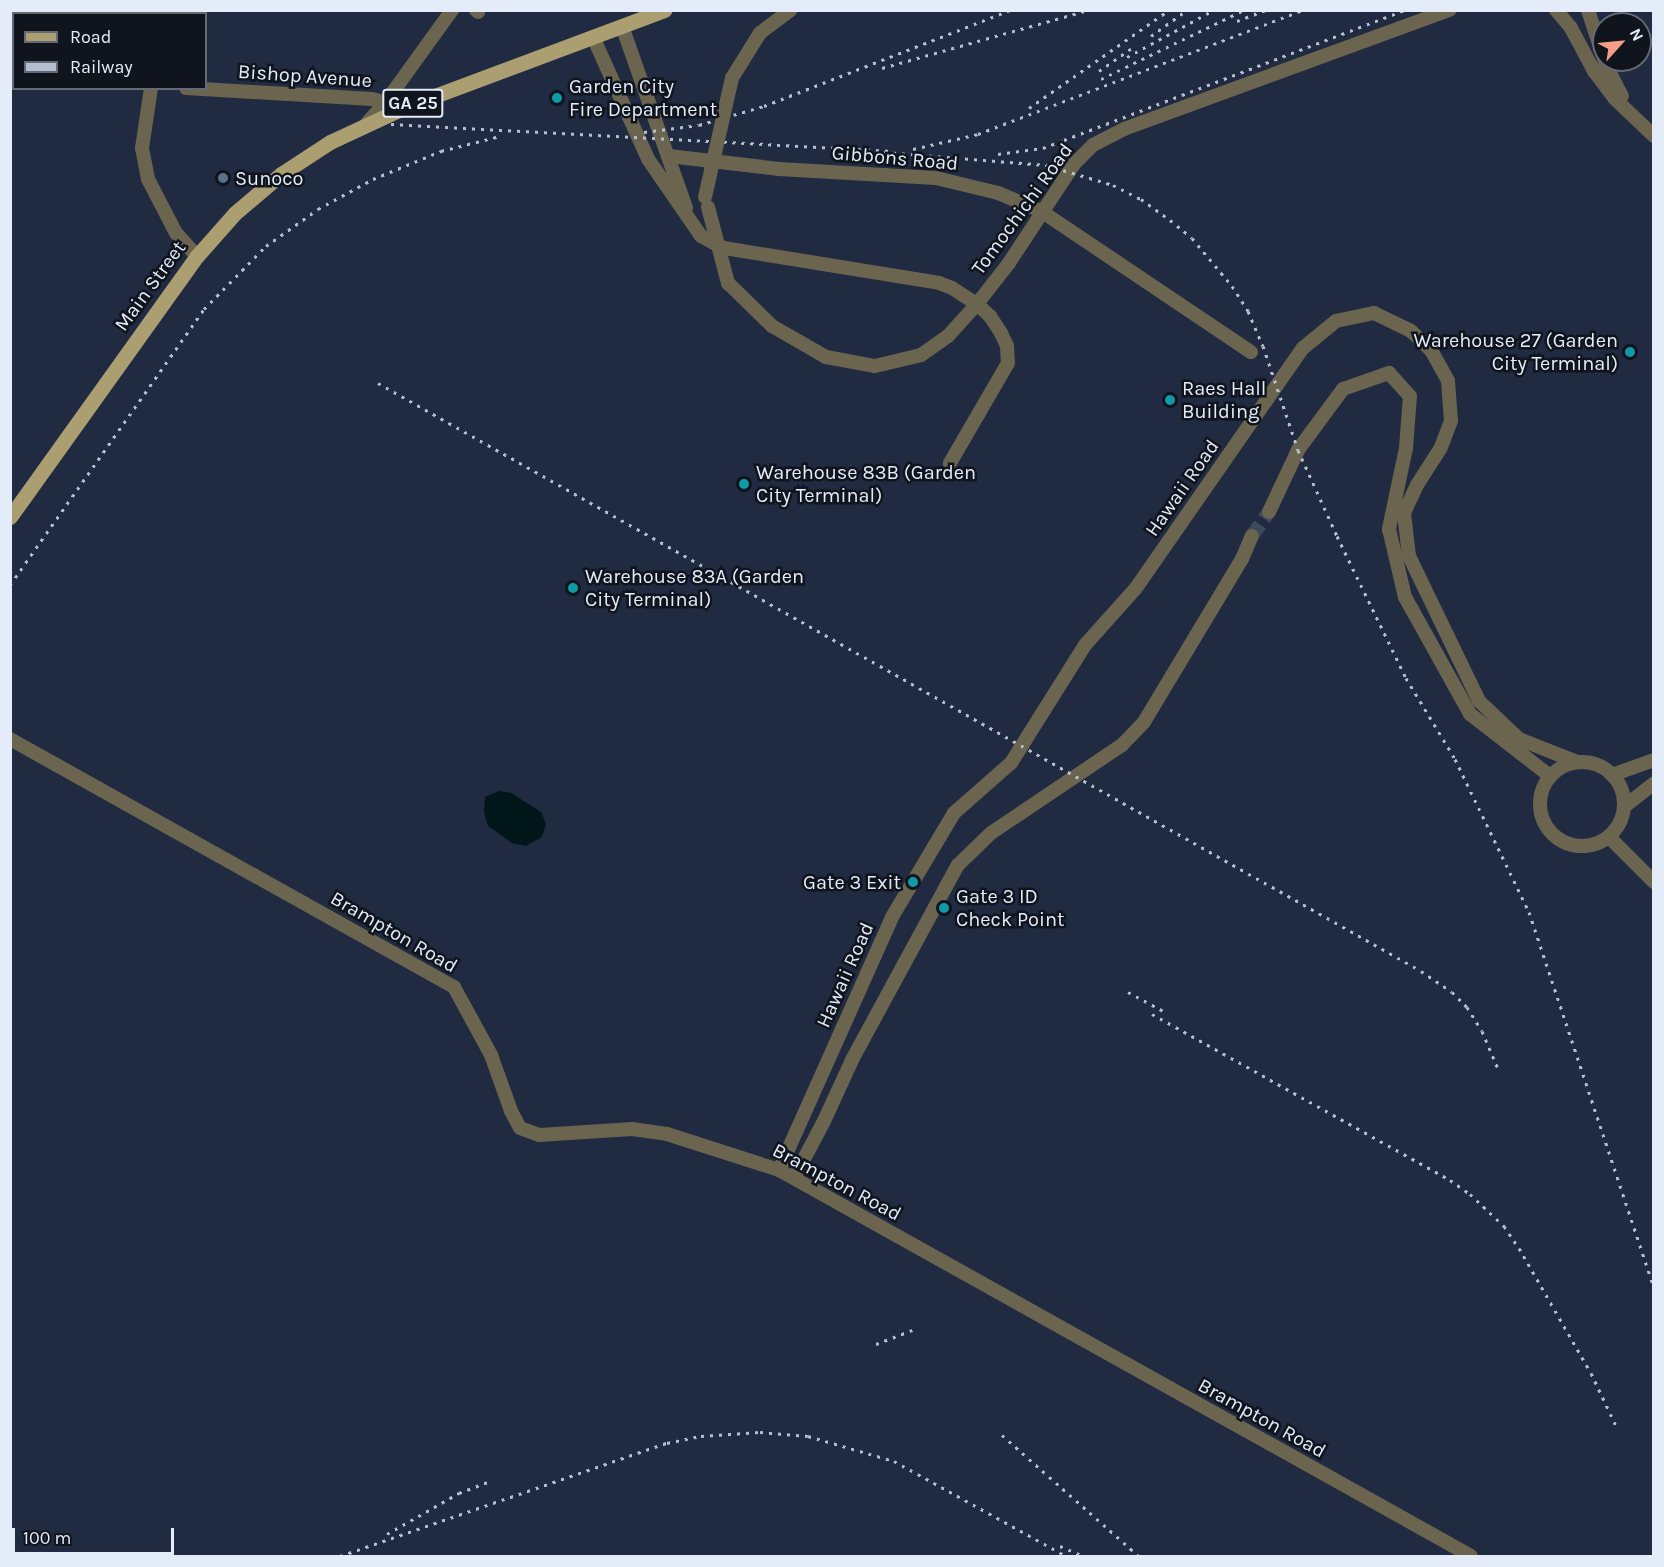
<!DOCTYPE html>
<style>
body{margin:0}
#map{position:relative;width:1664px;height:1567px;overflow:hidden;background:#202b41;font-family:Karla,sans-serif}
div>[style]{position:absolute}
.water>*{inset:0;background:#011619}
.minor-tunnel>*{height:14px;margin-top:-7px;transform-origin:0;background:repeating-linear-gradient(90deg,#3d485d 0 14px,transparent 0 21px)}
.minor>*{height:14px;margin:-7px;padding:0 7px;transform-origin:7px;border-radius:7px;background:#6b654f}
.minor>.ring{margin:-7px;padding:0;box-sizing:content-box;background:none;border:14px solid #6b654f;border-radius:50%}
.major>*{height:15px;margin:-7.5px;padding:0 7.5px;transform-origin:7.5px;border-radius:7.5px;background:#ab9e70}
.rail>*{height:3px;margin-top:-1.5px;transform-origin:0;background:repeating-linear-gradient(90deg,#b6bfcf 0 3px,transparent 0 9px)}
.minor-bridge>*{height:14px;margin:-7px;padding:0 7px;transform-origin:7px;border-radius:7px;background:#6b654f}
.dots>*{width:16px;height:16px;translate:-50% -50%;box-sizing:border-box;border:3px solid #0f141d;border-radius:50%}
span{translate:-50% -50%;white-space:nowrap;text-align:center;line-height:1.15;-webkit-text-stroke:5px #0f141d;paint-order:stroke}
.shield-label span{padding:2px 4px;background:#0f141d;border:2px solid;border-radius:4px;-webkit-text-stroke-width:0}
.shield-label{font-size:18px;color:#e4ecfa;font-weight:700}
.street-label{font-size:20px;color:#e4ecfa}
.poi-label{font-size:20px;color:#e4ecfa}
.left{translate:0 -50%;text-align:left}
.right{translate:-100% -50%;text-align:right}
.frame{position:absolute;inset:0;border:12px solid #e4ecfa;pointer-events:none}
.legend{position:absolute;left:12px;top:12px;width:195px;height:78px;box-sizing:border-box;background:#0f141d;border:2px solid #646a75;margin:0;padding:8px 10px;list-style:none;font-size:18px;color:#e4ecfa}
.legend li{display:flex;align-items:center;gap:12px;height:30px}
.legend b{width:30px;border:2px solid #646a75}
.north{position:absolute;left:1592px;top:12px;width:60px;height:60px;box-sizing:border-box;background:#0f141d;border:2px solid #646a75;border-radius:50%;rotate:63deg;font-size:16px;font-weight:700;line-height:24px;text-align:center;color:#e4ecfa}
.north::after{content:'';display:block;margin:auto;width:21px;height:27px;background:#f49e88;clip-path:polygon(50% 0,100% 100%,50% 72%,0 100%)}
.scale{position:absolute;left:12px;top:1528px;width:162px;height:27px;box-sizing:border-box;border:3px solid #e4ecfa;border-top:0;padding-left:8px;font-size:18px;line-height:21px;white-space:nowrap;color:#e4ecfa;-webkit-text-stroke:4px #0f141d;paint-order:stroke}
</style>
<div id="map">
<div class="water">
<div style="clip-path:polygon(499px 791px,511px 793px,541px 812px,546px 824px,542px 837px,526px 846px,512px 843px,488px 826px,484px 812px,485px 797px)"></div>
</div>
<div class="minor-tunnel">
<div style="left:1252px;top:536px;width:29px;rotate:-55deg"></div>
</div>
<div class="minor">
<div style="left:476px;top:10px;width:3px;rotate:45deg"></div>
<div style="left:1556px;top:10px;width:23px;rotate:50deg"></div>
<div style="left:1571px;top:28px;width:49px;rotate:61.9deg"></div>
<div style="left:1594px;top:71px;width:35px;rotate:53deg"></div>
<div style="left:1615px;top:99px;width:54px;rotate:43.5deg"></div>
<div style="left:1588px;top:10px;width:58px;rotate:71.9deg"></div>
<div style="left:1606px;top:65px;width:35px;rotate:63deg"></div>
<div style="left:165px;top:14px;width:4px;rotate:-90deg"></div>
<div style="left:622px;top:26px;width:193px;rotate:70.6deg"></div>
<div style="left:593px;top:37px;width:134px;rotate:65.7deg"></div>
<div style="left:648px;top:159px;width:93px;rotate:55.5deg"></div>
<div style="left:701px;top:236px;width:26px;rotate:28deg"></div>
<div style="left:724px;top:248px;width:218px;rotate:9.2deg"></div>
<div style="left:939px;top:283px;width:14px;rotate:21deg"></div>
<div style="left:952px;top:288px;width:30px;rotate:33deg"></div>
<div style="left:977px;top:304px;width:52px;rotate:-52deg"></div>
<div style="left:1009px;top:263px;width:118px;rotate:-56.7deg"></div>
<div style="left:1074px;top:164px;width:27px;rotate:-45deg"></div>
<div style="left:1093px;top:145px;width:35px;rotate:-27deg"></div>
<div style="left:1124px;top:129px;width:347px;rotate:-20.1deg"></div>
<div style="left:10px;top:78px;width:4px;rotate:14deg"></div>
<div style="left:732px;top:78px;width:53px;rotate:-58.1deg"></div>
<div style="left:760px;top:33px;width:38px;rotate:-37deg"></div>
<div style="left:151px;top:88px;width:61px;rotate:98.5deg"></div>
<div style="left:142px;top:148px;width:32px;rotate:79deg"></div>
<div style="left:148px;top:179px;width:61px;rotate:62.6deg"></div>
<div style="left:176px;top:233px;width:31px;rotate:48deg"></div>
<div style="left:186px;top:88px;width:186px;rotate:3.4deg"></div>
<div style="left:372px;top:99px;width:34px;rotate:14deg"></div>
<div style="left:367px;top:123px;width:27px;rotate:-48deg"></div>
<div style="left:385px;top:103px;width:115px;rotate:-54.2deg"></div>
<div style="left:669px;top:156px;width:111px;rotate:6.7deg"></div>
<div style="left:779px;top:169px;width:157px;rotate:3.3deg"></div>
<div style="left:936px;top:178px;width:64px;rotate:13.6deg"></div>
<div style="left:998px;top:193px;width:47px;rotate:22.7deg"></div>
<div style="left:1041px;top:211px;width:253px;rotate:33.9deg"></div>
<div style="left:728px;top:283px;width:62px;rotate:44.3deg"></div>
<div style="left:772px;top:326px;width:62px;rotate:29.9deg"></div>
<div style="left:826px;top:357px;width:50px;rotate:10.4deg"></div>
<div style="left:875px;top:366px;width:47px;rotate:-13.4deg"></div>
<div style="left:921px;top:355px;width:33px;rotate:-35deg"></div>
<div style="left:948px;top:336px;width:43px;rotate:-47.8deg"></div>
<div style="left:977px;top:304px;width:18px;rotate:43deg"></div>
<div style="left:990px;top:316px;width:20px;rotate:57deg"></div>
<div style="left:1001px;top:333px;width:14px;rotate:65deg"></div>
<div style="left:1007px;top:346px;width:17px;rotate:87deg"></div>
<div style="left:1008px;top:363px;width:116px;rotate:120.1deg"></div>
<div style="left:1269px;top:512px;width:68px;rotate:-64.9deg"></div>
<div style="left:1298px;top:450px;width:76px;rotate:-53.6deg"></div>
<div style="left:1343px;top:389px;width:49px;rotate:-19.2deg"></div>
<div style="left:1389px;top:373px;width:31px;rotate:48deg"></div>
<div style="left:1410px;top:396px;width:52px;rotate:94.4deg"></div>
<div style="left:1406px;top:448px;width:83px;rotate:101.9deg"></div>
<div style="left:1389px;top:529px;width:70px;rotate:76.8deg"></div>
<div style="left:1405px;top:597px;width:134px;rotate:60.9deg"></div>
<div style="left:1470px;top:714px;width:101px;rotate:37.8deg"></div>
<div style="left:10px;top:739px;width:509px;rotate:29.19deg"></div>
<div style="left:454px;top:987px;width:77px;rotate:61.4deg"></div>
<div style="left:491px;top:1055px;width:59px;rotate:70.3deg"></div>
<div style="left:511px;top:1111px;width:19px;rotate:62deg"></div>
<div style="left:520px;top:1128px;width:20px;rotate:20deg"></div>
<div style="left:539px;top:1135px;width:93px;rotate:-3.7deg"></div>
<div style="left:632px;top:1129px;width:35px;rotate:8deg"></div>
<div style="left:667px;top:1134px;width:118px;rotate:17.8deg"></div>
<div style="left:779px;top:1170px;width:792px;rotate:29.15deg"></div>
<div class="ring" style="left:1540px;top:762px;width:70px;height:70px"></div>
<div style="left:1612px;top:775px;width:45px;rotate:-19.7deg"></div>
<div style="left:1625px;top:806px;width:37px;rotate:-38deg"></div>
<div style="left:1609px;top:837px;width:64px;rotate:45deg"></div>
<div style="left:779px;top:1170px;width:277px;rotate:-65.9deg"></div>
<div style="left:892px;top:917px;width:121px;rotate:-59.2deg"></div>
<div style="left:954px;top:813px;width:76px;rotate:-41.3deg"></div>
<div style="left:1011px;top:763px;width:139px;rotate:-57.9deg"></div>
<div style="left:1085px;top:645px;width:76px;rotate:-48.2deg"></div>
<div style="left:1136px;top:588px;width:292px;rotate:-55.2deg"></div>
<div style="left:1303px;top:348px;width:43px;rotate:-39.3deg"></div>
<div style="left:1336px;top:321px;width:39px;rotate:-12deg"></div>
<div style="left:1374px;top:313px;width:41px;rotate:25.9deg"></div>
<div style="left:1411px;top:331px;width:28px;rotate:44deg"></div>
<div style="left:1431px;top:350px;width:35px;rotate:61deg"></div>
<div style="left:1448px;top:381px;width:40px;rotate:85.7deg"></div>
<div style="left:1451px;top:421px;width:30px;rotate:111deg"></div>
<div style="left:1440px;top:449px;width:43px;rotate:122.6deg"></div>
<div style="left:1417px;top:485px;width:31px;rotate:115deg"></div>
<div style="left:1404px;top:513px;width:43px;rotate:83.4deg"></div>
<div style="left:1409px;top:556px;width:161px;rotate:64.2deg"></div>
<div style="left:1479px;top:701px;width:55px;rotate:43.5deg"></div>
<div style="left:1519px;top:739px;width:62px;rotate:21.6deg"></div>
<div style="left:794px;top:1178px;width:64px;rotate:-62.2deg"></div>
<div style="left:824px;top:1121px;width:69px;rotate:-65.3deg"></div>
<div style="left:853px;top:1058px;width:220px;rotate:-61.5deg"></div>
<div style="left:958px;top:865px;width:46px;rotate:-44.1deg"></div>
<div style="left:991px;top:833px;width:158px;rotate:-33.9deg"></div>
<div style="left:1122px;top:745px;width:32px;rotate:-46deg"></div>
<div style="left:1144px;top:722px;width:190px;rotate:-59deg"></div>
<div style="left:1242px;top:559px;width:25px;rotate:-67deg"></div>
</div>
<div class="major">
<div style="left:10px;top:517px;width:321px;rotate:-54.4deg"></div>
<div style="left:197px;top:256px;width:57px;rotate:-48.5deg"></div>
<div style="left:235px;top:213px;width:60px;rotate:-40.3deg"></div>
<div style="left:281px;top:174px;width:59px;rotate:-33.1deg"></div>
<div style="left:330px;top:142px;width:83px;rotate:-25deg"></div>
<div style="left:405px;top:107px;width:277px;rotate:-20.5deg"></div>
</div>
<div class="rail">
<div style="left:1237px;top:21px;width:30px;rotate:-21deg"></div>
<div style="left:1151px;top:36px;width:44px;rotate:-35.8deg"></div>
<div style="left:1127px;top:57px;width:99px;rotate:-28.4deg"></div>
<div style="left:882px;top:68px;width:215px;rotate:-15.7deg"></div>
<div style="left:1099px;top:71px;width:39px;rotate:-35deg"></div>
<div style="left:1101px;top:79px;width:159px;rotate:-25.8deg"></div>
<div style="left:1029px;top:108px;width:171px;rotate:-35deg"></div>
<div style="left:391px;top:124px;width:502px;rotate:3.08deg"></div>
<div style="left:644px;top:132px;width:55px;rotate:-7.3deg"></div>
<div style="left:699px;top:125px;width:68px;rotate:-16.3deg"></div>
<div style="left:764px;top:106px;width:264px;rotate:-21.3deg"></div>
<div style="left:913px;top:149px;width:67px;rotate:-13deg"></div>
<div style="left:978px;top:134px;width:348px;rotate:-20.9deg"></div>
<div style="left:884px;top:152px;width:163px;rotate:4.6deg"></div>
<div style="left:1046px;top:165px;width:70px;rotate:16.6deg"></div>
<div style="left:1113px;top:185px;width:31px;rotate:27deg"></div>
<div style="left:1141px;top:199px;width:36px;rotate:36deg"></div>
<div style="left:1170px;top:220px;width:28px;rotate:39deg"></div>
<div style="left:1192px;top:238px;width:62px;rotate:50.2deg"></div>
<div style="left:1232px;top:286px;width:30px;rotate:57deg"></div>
<div style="left:1248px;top:311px;width:38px;rotate:67deg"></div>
<div style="left:1263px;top:346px;width:110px;rotate:71.4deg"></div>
<div style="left:1298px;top:450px;width:94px;rotate:65.6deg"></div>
<div style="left:1337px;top:536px;width:158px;rotate:64.1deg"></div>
<div style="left:1406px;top:678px;width:95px;rotate:58.8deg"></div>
<div style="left:1455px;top:759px;width:170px;rotate:64.2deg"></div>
<div style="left:1529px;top:912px;width:396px;rotate:71.6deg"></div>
<div style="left:998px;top:154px;width:45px;rotate:-7.6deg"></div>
<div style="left:1043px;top:148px;width:22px;rotate:-21deg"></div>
<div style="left:1064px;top:140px;width:365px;rotate:-20.9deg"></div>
<div style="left:378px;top:383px;width:1197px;rotate:29.41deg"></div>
<div style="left:1421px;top:971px;width:37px;rotate:34deg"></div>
<div style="left:1452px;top:992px;width:21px;rotate:45deg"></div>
<div style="left:1467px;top:1007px;width:28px;rotate:58deg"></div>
<div style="left:1482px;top:1031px;width:43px;rotate:67deg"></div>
<div style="left:10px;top:585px;width:337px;rotate:-54.9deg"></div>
<div style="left:204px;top:309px;width:88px;rotate:-45.5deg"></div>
<div style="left:266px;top:246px;width:64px;rotate:-35.4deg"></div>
<div style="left:318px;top:209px;width:63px;rotate:-28.6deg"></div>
<div style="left:373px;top:179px;width:74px;rotate:-22.4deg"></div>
<div style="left:441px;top:151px;width:61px;rotate:-14.3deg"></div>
<div style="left:1128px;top:992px;width:44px;rotate:28.3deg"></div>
<div style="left:1152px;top:1014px;width:341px;rotate:29.1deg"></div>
<div style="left:1450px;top:1180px;width:24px;rotate:35deg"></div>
<div style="left:1470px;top:1194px;width:47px;rotate:43.3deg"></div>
<div style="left:1504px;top:1226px;width:27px;rotate:56deg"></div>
<div style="left:1519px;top:1248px;width:144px;rotate:60.1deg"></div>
<div style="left:1591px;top:1373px;width:63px;rotate:64.7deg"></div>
<div style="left:876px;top:1344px;width:40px;rotate:-21deg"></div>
<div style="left:1002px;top:1435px;width:183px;rotate:41.5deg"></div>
<div style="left:387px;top:1534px;width:83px;rotate:-29.7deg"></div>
<div style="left:459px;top:1493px;width:30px;rotate:-21deg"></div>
<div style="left:1060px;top:1546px;width:25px;rotate:23deg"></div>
<div style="left:10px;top:1553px;width:8px;rotate:23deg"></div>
<div style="left:340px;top:1556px;width:346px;rotate:-19.1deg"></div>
<div style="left:667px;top:1443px;width:35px;rotate:-12deg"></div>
<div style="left:701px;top:1436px;width:59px;rotate:-3.9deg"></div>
<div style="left:760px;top:1432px;width:48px;rotate:4.8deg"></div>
<div style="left:808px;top:1436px;width:90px;rotate:16.2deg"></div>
<div style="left:894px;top:1461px;width:196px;rotate:28.9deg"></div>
</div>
<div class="minor-bridge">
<div style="left:705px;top:197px;width:122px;rotate:-77.2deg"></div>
<div style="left:708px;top:207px;width:79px;rotate:75.3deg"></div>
</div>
<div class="dots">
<div style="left:557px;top:98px;background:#0f9aa8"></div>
<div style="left:223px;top:178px;background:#5c6f8a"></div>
<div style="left:1630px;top:352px;background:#0f9aa8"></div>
<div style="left:1170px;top:400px;background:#0f9aa8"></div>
<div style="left:744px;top:484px;background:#0f9aa8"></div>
<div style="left:573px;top:588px;background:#0f9aa8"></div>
<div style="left:913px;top:882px;background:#0f9aa8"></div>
<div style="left:944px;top:908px;background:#0f9aa8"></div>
</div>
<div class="shield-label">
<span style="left:413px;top:103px">GA 25</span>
</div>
<div class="street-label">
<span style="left:305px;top:76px;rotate:4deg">Bishop Avenue</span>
<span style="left:895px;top:158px;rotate:5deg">Gibbons Road</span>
<span style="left:1022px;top:209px;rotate:-54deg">Tomochichi Road</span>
<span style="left:150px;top:286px;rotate:-54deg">Main Street</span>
<span style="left:1182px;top:488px;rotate:-55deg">Hawaii Road</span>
<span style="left:394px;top:932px;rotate:30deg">Brampton Road</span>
<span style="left:845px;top:975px;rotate:-66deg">Hawaii Road</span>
<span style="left:837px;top:1182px;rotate:28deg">Brampton Road</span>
<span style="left:1262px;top:1418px;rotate:29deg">Brampton Road</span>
</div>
<div class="poi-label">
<span class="left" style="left:569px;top:98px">Garden City<br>Fire Department</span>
<span class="left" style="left:235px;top:178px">Sunoco</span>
<span class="right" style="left:1618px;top:352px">Warehouse 27 (Garden<br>City Terminal)</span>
<span class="left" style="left:1182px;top:400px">Raes Hall<br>Building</span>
<span class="left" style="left:756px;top:484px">Warehouse 83B (Garden<br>City Terminal)</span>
<span class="left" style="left:585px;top:588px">Warehouse 83A (Garden<br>City Terminal)</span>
<span class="right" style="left:901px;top:882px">Gate 3 Exit</span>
<span class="left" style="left:956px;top:908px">Gate 3 ID<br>Check Point</span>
</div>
<div class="frame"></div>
<ul class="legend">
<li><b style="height:8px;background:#ab9e70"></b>Road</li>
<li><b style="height:8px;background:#b6bfcf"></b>Railway</li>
</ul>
<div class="north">N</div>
<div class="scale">100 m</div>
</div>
